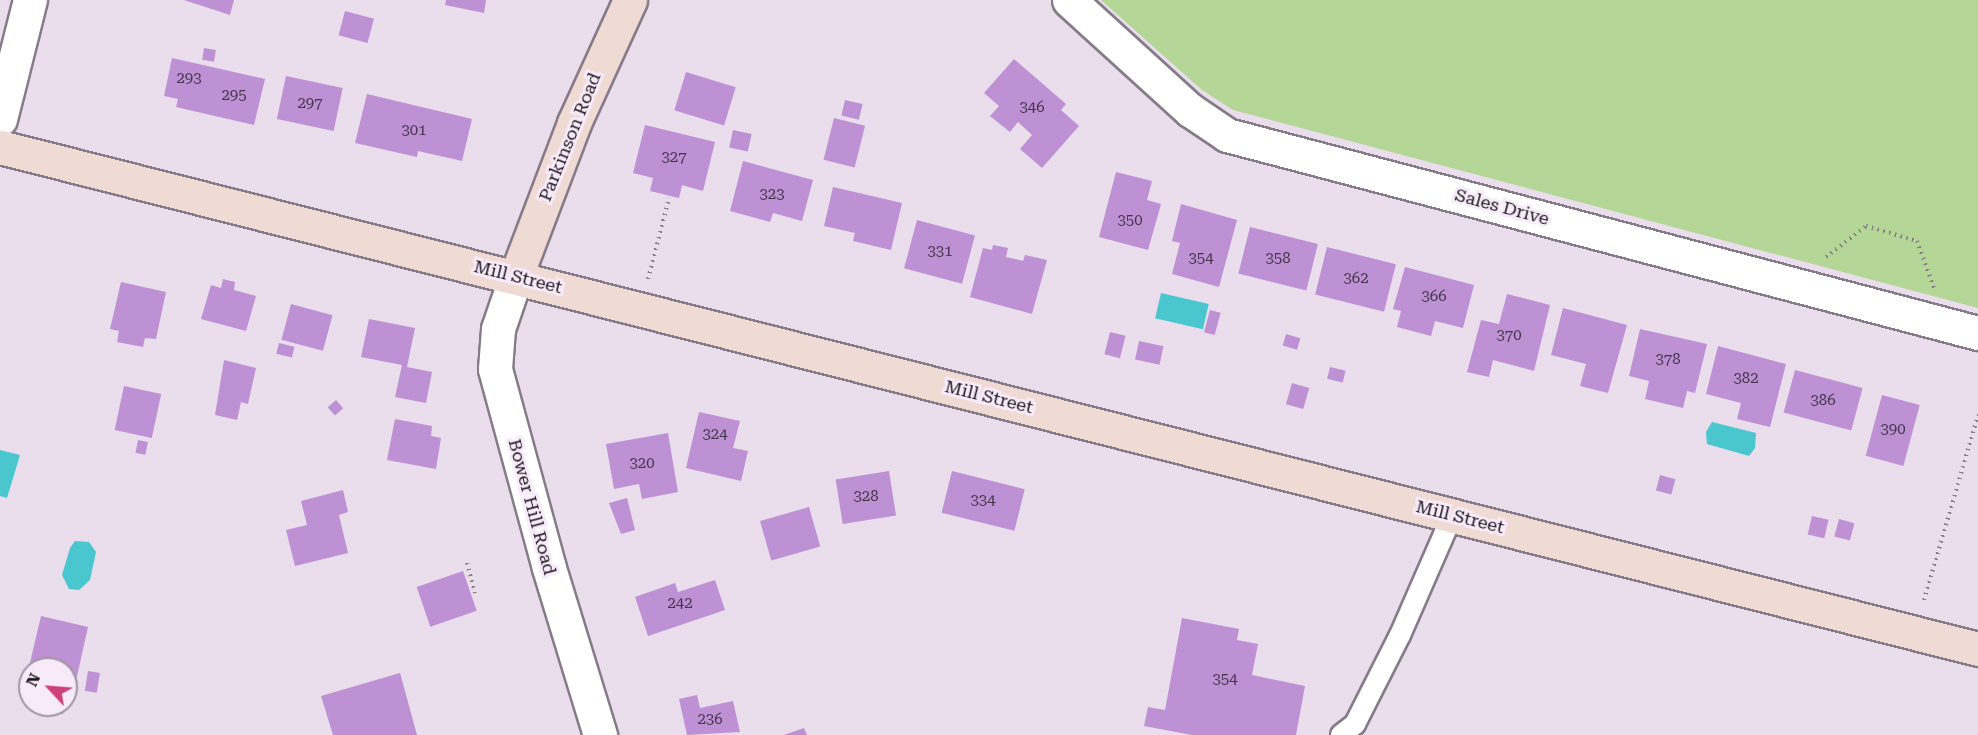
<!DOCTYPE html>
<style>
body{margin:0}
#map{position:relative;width:1978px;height:735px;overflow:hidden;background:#eaddec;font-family:"Roboto Serif",serif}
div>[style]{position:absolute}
.green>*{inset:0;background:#b4d696}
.water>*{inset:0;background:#4ac6cf;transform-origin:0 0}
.building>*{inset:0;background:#be91d5;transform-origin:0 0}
.path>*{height:4px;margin-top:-2px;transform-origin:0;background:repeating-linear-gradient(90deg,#867d88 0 1.5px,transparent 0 6px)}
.roads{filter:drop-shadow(2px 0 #867b88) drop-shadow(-2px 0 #867b88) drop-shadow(0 2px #867b88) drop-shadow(0 -2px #867b88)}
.service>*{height:20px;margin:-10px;padding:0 10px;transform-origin:10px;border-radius:10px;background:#fff}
.minor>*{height:33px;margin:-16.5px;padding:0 16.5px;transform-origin:16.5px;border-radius:16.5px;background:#fff}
.tertiary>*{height:33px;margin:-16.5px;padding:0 16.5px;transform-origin:16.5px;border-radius:16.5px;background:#fff}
.secondary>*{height:33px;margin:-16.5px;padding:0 16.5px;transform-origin:16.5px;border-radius:16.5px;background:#f0dad4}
span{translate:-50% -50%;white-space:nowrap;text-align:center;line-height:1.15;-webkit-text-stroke:6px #f7eaf9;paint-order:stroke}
.number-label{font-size:15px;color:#45364c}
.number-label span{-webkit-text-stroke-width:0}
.street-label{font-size:18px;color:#1d181e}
.north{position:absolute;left:18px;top:657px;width:60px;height:60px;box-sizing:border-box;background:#f7eaf9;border:2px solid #a096a1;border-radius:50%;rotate:296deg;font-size:16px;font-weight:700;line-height:24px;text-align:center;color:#1d181e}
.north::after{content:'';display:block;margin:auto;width:21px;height:27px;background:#cb4178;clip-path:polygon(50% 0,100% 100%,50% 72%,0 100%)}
</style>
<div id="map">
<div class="green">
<div style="clip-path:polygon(1101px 0,1978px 0,1978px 308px,1233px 110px,1202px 90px)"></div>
</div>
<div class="water">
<div style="left:1161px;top:293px;width:49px;height:26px;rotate:13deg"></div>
<div style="clip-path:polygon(1712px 422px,1756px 433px,1755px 448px,1749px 456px,1707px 444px,1706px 432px)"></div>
<div style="clip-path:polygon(0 450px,20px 455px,7px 498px,0 496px)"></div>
<div style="clip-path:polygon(75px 541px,89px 542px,96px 552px,90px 580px,79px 590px,69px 589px,62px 575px,70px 548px)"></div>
</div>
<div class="building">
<div style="clip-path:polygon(184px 0,234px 0,230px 15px)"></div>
<div style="clip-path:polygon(446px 0,486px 0,484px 13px,445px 5px)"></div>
<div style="left:345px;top:11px;width:30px;height:25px;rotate:15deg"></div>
<div style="left:204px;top:48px;width:12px;height:12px;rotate:9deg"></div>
<div style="clip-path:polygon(172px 58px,265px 79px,254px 125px,176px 107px,178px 99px,164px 96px)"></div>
<div style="clip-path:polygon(1014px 59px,1066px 104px,1061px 110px,1079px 126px,1042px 168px,1020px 149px,1032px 135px,1018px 122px,1010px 132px,990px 116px,999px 106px,984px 93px)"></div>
<div style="left:686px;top:72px;width:52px;height:40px;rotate:17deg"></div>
<div style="left:286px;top:76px;width:58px;height:44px;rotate:12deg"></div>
<div style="clip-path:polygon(367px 94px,472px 119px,462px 161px,418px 151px,417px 157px,355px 143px)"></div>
<div style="left:845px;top:100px;width:18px;height:16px;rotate:13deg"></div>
<div style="left:834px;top:118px;width:32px;height:43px;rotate:14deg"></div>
<div style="clip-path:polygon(645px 125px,715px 142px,703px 191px,682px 185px,679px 198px,650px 191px,653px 178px,633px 173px)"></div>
<div style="left:733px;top:130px;width:19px;height:18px;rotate:12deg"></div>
<div style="clip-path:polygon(743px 161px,813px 180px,802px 221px,773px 213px,770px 222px,730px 211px)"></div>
<div style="clip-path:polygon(1116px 172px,1152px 181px,1147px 200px,1161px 204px,1148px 250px,1099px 237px)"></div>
<div style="clip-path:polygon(833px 187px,902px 203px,891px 250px,853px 241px,855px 233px,824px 226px)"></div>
<div style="clip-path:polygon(1181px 204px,1237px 220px,1219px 287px,1172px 274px,1180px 243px,1172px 241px)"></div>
<div style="left:917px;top:220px;width:60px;height:50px;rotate:15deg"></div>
<div style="left:1250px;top:227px;width:70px;height:48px;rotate:14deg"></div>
<div style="clip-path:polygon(993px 245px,1008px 248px,1006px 257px,1023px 261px,1025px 255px,1047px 260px,1032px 314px,970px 297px,983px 248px,992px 250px)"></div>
<div style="left:1327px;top:247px;width:71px;height:49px;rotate:14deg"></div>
<div style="clip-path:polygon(1405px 267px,1474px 285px,1463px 328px,1435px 321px,1431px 336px,1397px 327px,1401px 311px,1393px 309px)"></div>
<div style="clip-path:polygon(223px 279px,235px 282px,234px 290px,256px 296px,246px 331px,201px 319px,211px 285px,221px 288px)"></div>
<div style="clip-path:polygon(121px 282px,166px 292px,156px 339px,145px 338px,143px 347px,117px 342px,119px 331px,110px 329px)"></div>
<div style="clip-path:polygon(1507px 294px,1550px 305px,1534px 371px,1493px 360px,1489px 377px,1467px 372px,1481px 320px,1499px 324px)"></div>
<div style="left:291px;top:304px;width:43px;height:37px;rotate:15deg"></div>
<div style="clip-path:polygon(1563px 308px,1627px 325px,1608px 393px,1580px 386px,1586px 364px,1551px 355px)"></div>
<div style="left:1210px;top:310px;width:11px;height:23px;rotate:15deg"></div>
<div style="clip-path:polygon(369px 319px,415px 328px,407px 367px,432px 372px,426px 403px,395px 397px,402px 365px,361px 357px)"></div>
<div style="clip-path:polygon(1640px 329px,1707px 344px,1695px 393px,1687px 391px,1683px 408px,1645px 399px,1649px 381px,1629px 376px)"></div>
<div style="left:1110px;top:332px;width:16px;height:23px;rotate:14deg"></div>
<div style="left:1286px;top:334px;width:15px;height:12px;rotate:16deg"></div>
<div style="left:1139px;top:341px;width:25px;height:19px;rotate:12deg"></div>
<div style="left:279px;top:343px;width:16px;height:11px;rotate:14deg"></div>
<div style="clip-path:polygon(1718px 346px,1786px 364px,1770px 427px,1737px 419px,1741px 403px,1706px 394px)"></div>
<div style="clip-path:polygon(224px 360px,256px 368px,248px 404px,241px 402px,237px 420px,215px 415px)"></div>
<div style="left:1330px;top:367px;width:16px;height:12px;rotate:14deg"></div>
<div style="left:1795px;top:370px;width:70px;height:44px;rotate:15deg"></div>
<div style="left:1292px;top:383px;width:18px;height:22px;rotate:16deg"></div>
<div style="left:124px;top:386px;width:38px;height:45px;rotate:12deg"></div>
<div style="left:1882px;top:395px;width:39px;height:63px;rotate:15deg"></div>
<div style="left:336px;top:400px;width:11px;height:11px;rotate:49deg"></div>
<div style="clip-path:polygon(699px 412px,740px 421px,733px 448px,748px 451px,741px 481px,686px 468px)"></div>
<div style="clip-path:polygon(395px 419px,432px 426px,431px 436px,441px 438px,436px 469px,387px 460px)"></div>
<div style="clip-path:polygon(668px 433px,678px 492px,642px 499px,639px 484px,614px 489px,606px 444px)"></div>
<div style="left:138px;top:440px;width:10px;height:13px;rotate:11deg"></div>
<div style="left:889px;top:471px;width:45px;height:54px;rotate:81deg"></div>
<div style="left:952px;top:471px;width:75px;height:43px;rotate:14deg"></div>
<div style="left:1660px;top:475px;width:16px;height:16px;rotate:15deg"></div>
<div style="clip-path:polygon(343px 490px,348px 512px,339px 515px,348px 553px,295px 566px,286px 530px,307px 525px,301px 501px)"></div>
<div style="clip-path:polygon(627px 498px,635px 530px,621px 534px,609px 503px)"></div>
<div style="left:809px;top:507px;width:41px;height:51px;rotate:74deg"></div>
<div style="left:1812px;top:516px;width:17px;height:19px;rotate:13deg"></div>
<div style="left:1839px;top:519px;width:16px;height:18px;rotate:15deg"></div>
<div style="left:463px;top:571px;width:42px;height:49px;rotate:71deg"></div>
<div style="clip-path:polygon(715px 580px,725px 610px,648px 636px,635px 597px,675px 583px,678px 592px)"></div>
<div style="clip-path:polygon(41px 616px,88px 627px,73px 694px,68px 693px,67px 699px,66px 669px,30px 669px,30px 685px,25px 684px)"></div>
<div style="clip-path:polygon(1182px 618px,1239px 629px,1237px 640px,1258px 644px,1252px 675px,1305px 686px,1296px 735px,1192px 735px,1144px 726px,1148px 707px,1165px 710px)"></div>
<div style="left:88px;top:671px;width:12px;height:20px;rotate:9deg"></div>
<div style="clip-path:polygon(400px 673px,417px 735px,333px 735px,321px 696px)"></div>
<div style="clip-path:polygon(697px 695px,700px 708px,733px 701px,740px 732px,687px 735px,679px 699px)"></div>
<div style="clip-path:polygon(33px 705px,65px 705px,63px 714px)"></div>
<div style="clip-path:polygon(804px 728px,807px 735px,784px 735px)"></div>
</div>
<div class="path">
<div style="left:1826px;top:257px;width:51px;rotate:-37.8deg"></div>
<div style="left:1866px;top:226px;width:53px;rotate:16.4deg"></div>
<div style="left:1917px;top:241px;width:50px;rotate:70.1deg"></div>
<div style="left:648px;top:279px;width:84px;rotate:-75.5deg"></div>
<div style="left:467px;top:563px;width:31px;rotate:75deg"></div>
<div style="left:1924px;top:600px;width:193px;rotate:-73.7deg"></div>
</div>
<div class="roads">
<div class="service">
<div style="left:1341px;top:735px;width:18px;rotate:-38deg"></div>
<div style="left:1355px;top:724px;width:100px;rotate:-63.2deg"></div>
<div style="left:1400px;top:635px;width:130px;rotate:-66.4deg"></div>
</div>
<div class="minor">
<div style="left:1069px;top:0;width:164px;rotate:42.3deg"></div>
<div style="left:1190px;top:110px;width:45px;rotate:34deg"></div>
<div style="left:1227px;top:135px;width:777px;rotate:14.77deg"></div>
<div style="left:0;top:119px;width:123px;rotate:-75.9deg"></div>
</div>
<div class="tertiary">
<div style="left:516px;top:276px;width:56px;rotate:108.8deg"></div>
<div style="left:498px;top:329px;width:40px;rotate:94.3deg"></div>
<div style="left:495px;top:369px;width:206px;rotate:74.8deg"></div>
<div style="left:549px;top:568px;width:175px;rotate:73deg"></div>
</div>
<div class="secondary">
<div style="left:0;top:147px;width:2041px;rotate:14.24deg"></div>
<div style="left:516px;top:276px;width:164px;rotate:-69.2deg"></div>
<div style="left:574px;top:123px;width:135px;rotate:-65.5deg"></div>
</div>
</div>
<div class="number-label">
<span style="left:189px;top:79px">293</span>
<span style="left:234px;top:96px">295</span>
<span style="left:310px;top:104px">297</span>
<span style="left:1032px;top:108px">346</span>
<span style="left:414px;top:131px">301</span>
<span style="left:674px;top:158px">327</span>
<span style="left:772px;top:195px">323</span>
<span style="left:1130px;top:221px">350</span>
<span style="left:940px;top:252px">331</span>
<span style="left:1201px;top:259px">354</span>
<span style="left:1278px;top:259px">358</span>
<span style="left:1356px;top:279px">362</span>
<span style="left:1434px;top:297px">366</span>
<span style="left:1509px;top:336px">370</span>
<span style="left:1668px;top:360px">378</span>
<span style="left:1746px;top:379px">382</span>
<span style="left:1823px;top:401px">386</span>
<span style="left:1893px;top:430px">390</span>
<span style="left:715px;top:435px">324</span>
<span style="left:642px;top:464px">320</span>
<span style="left:866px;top:497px">328</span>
<span style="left:983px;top:501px">334</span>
<span style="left:680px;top:604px">242</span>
<span style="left:1225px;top:680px">354</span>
<span style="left:710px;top:720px">236</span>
</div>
<div class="street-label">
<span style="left:570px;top:137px;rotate:-68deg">Parkinson Road</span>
<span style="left:1502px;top:207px;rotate:15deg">Sales Drive</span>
<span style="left:518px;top:277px;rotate:14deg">Mill Street</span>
<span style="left:989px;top:397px;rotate:14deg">Mill Street</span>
<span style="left:532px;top:507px;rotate:75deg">Bower Hill Road</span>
<span style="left:1460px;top:517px;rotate:14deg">Mill Street</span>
</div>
<div class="north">N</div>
</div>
